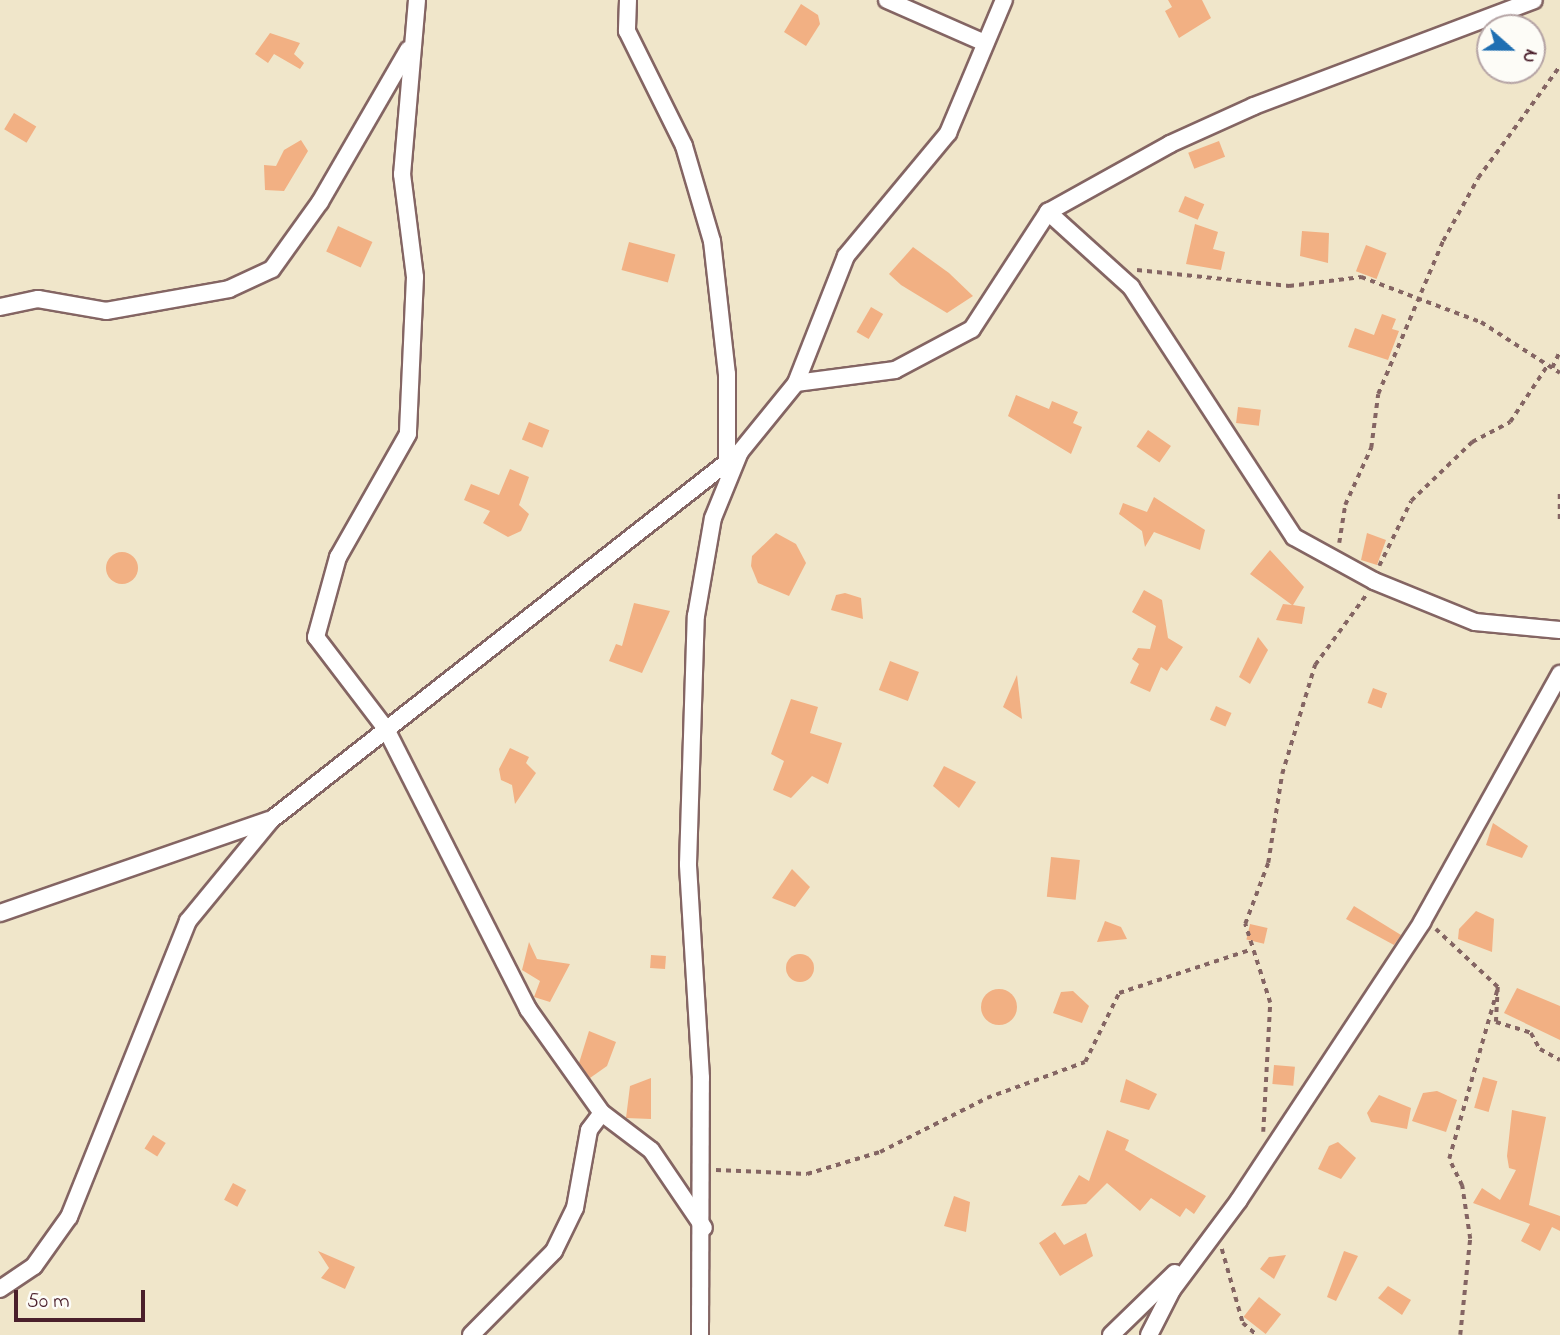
<!DOCTYPE html>
<style>
body{margin:0}
#map{position:relative;width:1560px;height:1335px;overflow:hidden;background:#f0e6ca;font-family:"Indie Flower",sans-serif}
div>[style]{position:absolute}
.building>*{inset:0;background:#f2b083;transform-origin:0 0}
.round{border-radius:50%}
.path>*{height:3.5px;margin-top:-1.75px;transform-origin:0;background:repeating-linear-gradient(90deg,#846563 0 5px,transparent 0 10px)}
.roads{filter:drop-shadow(2px 0 #846563) drop-shadow(-2px 0 #846563) drop-shadow(0 2px #846563) drop-shadow(0 -2px #846563)}
.street>*{height:16px;margin:-8px;padding:0 8px;transform-origin:8px;border-radius:8px;background:#fff}
span{translate:-50% -50%;white-space:nowrap;text-align:center;line-height:1.15;-webkit-text-stroke:5px #fdfcf7;paint-order:stroke}
.north{position:absolute;left:1476px;top:14px;width:70px;height:70px;box-sizing:border-box;background:#fdfcf7;border:2px solid #b5a4a5;border-radius:50%;rotate:111deg;font-size:19px;font-weight:700;line-height:28px;text-align:center;color:#4a1f2b}
.north::after{content:'';display:block;margin:auto;width:24px;height:32px;background:#1f6fb2;clip-path:polygon(50% 0,100% 100%,50% 72%,0 100%)}
.scale{position:absolute;left:14px;top:1290px;width:131px;height:32px;box-sizing:border-box;border:4px solid #4a1f2b;border-top:0;padding-left:9px;font-size:21px;line-height:24px;white-space:nowrap;color:#4a1f2b;-webkit-text-stroke:5px #fdfcf7;paint-order:stroke}
</style>
<div id="map">
<div class="building">
<div style="clip-path:polygon(1168px 0,1202px 0,1211px 18px,1179px 38px,1165px 11px,1172px 7px)"></div>
<div style="clip-path:polygon(801px 4px,818px 15px,820px 24px,806px 46px,784px 32px)"></div>
<div style="clip-path:polygon(270px 33px,300px 43px,294px 54px,304px 63px,300px 69px,274px 54px,268px 63px,255px 54px)"></div>
<div style="left:14px;top:113px;width:26px;height:19px;rotate:31deg"></div>
<div style="clip-path:polygon(301px 140px,308px 151px,284px 191px,265px 190px,264px 165px,276px 166px,284px 150px)"></div>
<div style="left:1219px;top:141px;width:17px;height:33px;rotate:69deg"></div>
<div style="left:1185px;top:196px;width:21px;height:17px;rotate:23deg"></div>
<div style="clip-path:polygon(1195px 224px,1218px 232px,1213px 249px,1225px 252px,1221px 270px,1186px 264px)"></div>
<div style="left:338px;top:226px;width:38px;height:28px;rotate:25deg"></div>
<div style="clip-path:polygon(1302px 231px,1329px 233px,1328px 263px,1300px 256px)"></div>
<div style="left:629px;top:242px;width:48px;height:29px;rotate:15deg"></div>
<div style="left:1366px;top:245px;width:22px;height:28px;rotate:21deg"></div>
<div style="clip-path:polygon(913px 247px,949px 273px,973px 296px,947px 313px,901px 285px,889px 274px)"></div>
<div style="left:871px;top:307px;width:14px;height:29px;rotate:30deg"></div>
<div style="clip-path:polygon(1382px 314px,1396px 319px,1392px 329px,1399px 331px,1388px 360px,1348px 347px,1355px 328px,1374px 335px)"></div>
<div style="clip-path:polygon(1016px 395px,1049px 409px,1052px 401px,1078px 412px,1073px 423px,1082px 427px,1071px 454px,1008px 416px)"></div>
<div style="left:1238px;top:407px;width:23px;height:16px;rotate:7deg"></div>
<div style="left:529px;top:422px;width:22px;height:19px;rotate:22deg"></div>
<div style="left:1148px;top:430px;width:28px;height:20px;rotate:35deg"></div>
<div style="clip-path:polygon(510px 469px,529px 477px,519px 505px,529px 514px,521px 531px,508px 537px,483px 523px,490px 511px,464px 500px,471px 484px,499px 495px)"></div>
<div style="clip-path:polygon(1154px 497px,1205px 530px,1200px 550px,1154px 532px,1145px 547px,1142px 531px,1119px 514px,1123px 503px,1147px 512px)"></div>
<div style="clip-path:polygon(776px 533px,796px 544px,806px 563px,789px 596px,758px 583px,751px 566px,752px 556px)"></div>
<div style="clip-path:polygon(1367px 533px,1386px 540px,1377px 565px,1361px 560px)"></div>
<div style="clip-path:polygon(1270px 550px,1304px 587px,1293px 605px,1305px 607px,1302px 624px,1276px 620px,1283px 604px,1292px 605px,1250px 574px)"></div>
<div class="round" style="left:106px;top:552px;width:32px;height:32px"></div>
<div style="clip-path:polygon(1144px 590px,1162px 600px,1168px 638px,1183px 647px,1167px 671px,1161px 667px,1150px 692px,1130px 683px,1139px 664px,1132px 659px,1138px 648px,1150px 649px,1156px 626px,1132px 612px)"></div>
<div style="clip-path:polygon(845px 593px,861px 598px,863px 619px,831px 610px,836px 595px)"></div>
<div style="clip-path:polygon(634px 603px,670px 611px,642px 673px,609px 661px,616px 644px,622px 646px)"></div>
<div style="clip-path:polygon(1258px 637px,1268px 650px,1250px 684px,1239px 677px)"></div>
<div style="left:890px;top:661px;width:31px;height:31px;rotate:21deg"></div>
<div style="clip-path:polygon(1017px 675px,1022px 719px,1003px 707px)"></div>
<div style="left:1373px;top:688px;width:15px;height:16px;rotate:20deg"></div>
<div style="clip-path:polygon(791px 699px,818px 707px,810px 733px,842px 743px,828px 784px,812px 776px,791px 798px,773px 790px,784px 761px,771px 754px)"></div>
<div style="left:1216px;top:706px;width:17px;height:15px;rotate:24deg"></div>
<div style="clip-path:polygon(510px 748px,529px 757px,526px 763px,536px 773px,515px 804px,512px 785px,501px 780px,499px 769px)"></div>
<div style="clip-path:polygon(944px 766px,976px 782px,959px 808px,933px 786px)"></div>
<div style="clip-path:polygon(1493px 823px,1528px 846px,1522px 858px,1486px 845px)"></div>
<div style="left:1051px;top:857px;width:29px;height:40px;rotate:6deg"></div>
<div style="clip-path:polygon(792px 869px,810px 887px,795px 907px,772px 898px)"></div>
<div style="clip-path:polygon(1354px 906px,1401px 935px,1394px 945px,1346px 919px)"></div>
<div style="clip-path:polygon(1476px 911px,1494px 919px,1492px 952px,1458px 939px,1459px 929px)"></div>
<div style="clip-path:polygon(1105px 921px,1121px 927px,1127px 939px,1097px 942px)"></div>
<div style="left:1250px;top:924px;width:18px;height:16px;rotate:13deg"></div>
<div style="clip-path:polygon(529px 942px,537px 959px,570px 964px,550px 1002px,534px 997px,540px 981px,522px 970px)"></div>
<div class="round" style="left:786px;top:954px;width:28px;height:28px"></div>
<div style="left:651px;top:955px;width:15px;height:13px;rotate:4deg"></div>
<div style="clip-path:polygon(1517px 988px,1560px 1006px,1560px 1040px,1504px 1013px)"></div>
<div class="round" style="left:981px;top:989px;width:36px;height:36px"></div>
<div style="clip-path:polygon(1073px 991px,1089px 1006px,1082px 1023px,1053px 1013px,1061px 992px)"></div>
<div style="clip-path:polygon(589px 1031px,616px 1042px,607px 1066px,590px 1078px,579px 1063px)"></div>
<div style="left:1274px;top:1065px;width:21px;height:19px;rotate:5deg"></div>
<div style="left:1483px;top:1077px;width:15px;height:32px;rotate:16deg"></div>
<div style="clip-path:polygon(651px 1078px,651px 1119px,626px 1118px,630px 1086px)"></div>
<div style="clip-path:polygon(1126px 1079px,1157px 1094px,1149px 1110px,1120px 1102px)"></div>
<div style="clip-path:polygon(1437px 1091px,1457px 1100px,1446px 1132px,1412px 1121px,1423px 1093px)"></div>
<div style="clip-path:polygon(1379px 1095px,1411px 1108px,1407px 1129px,1371px 1122px,1367px 1113px)"></div>
<div style="clip-path:polygon(1512px 1110px,1546px 1117px,1529px 1205px,1560px 1216px,1560px 1231px,1552px 1227px,1540px 1251px,1521px 1241px,1530px 1224px,1473px 1203px,1482px 1188px,1500px 1200px,1516px 1170px,1509px 1168px,1507px 1156px)"></div>
<div style="clip-path:polygon(1107px 1130px,1129px 1140px,1125px 1150px,1206px 1196px,1194px 1214px,1186px 1208px,1180px 1217px,1151px 1198px,1140px 1211px,1107px 1183px,1086px 1204px,1061px 1206px,1079px 1175px,1089px 1181px)"></div>
<div style="left:153px;top:1135px;width:15px;height:16px;rotate:32deg"></div>
<div style="clip-path:polygon(1338px 1142px,1356px 1158px,1341px 1179px,1318px 1169px,1329px 1146px)"></div>
<div style="left:233px;top:1183px;width:15px;height:19px;rotate:28deg"></div>
<div style="clip-path:polygon(954px 1196px,970px 1202px,966px 1232px,944px 1226px)"></div>
<div style="clip-path:polygon(1055px 1232px,1064px 1245px,1086px 1233px,1093px 1256px,1060px 1276px,1039px 1243px)"></div>
<div style="clip-path:polygon(318px 1251px,355px 1267px,345px 1289px,321px 1278px,329px 1268px)"></div>
<div style="clip-path:polygon(1344px 1251px,1358px 1256px,1336px 1301px,1327px 1297px)"></div>
<div style="clip-path:polygon(1286px 1255px,1274px 1279px,1260px 1269px,1269px 1257px)"></div>
<div style="clip-path:polygon(1388px 1286px,1411px 1300px,1402px 1315px,1378px 1298px)"></div>
<div style="left:1259px;top:1297px;width:28px;height:25px;rotate:38deg"></div>
</div>
<div class="path">
<div style="left:1137px;top:270px;width:153px;rotate:6deg"></div>
<div style="left:1289px;top:286px;width:73px;rotate:-7.1deg"></div>
<div style="left:1361px;top:277px;width:128px;rotate:20.6deg"></div>
<div style="left:1481px;top:322px;width:94px;rotate:32.8deg"></div>
<div style="left:1552px;top:368px;width:19px;rotate:-65deg"></div>
<div style="left:1560px;top:494px;width:27px;rotate:90deg"></div>
<div style="left:1339px;top:543px;width:38px;rotate:-81deg"></div>
<div style="left:1345px;top:505px;width:63px;rotate:-65.5deg"></div>
<div style="left:1371px;top:448px;width:54px;rotate:-82.6deg"></div>
<div style="left:1378px;top:394px;width:166px;rotate:-67deg"></div>
<div style="left:1443px;top:241px;width:72px;rotate:-60.9deg"></div>
<div style="left:1478px;top:178px;width:139px;rotate:-53.8deg"></div>
<div style="left:1379px;top:566px;width:72px;rotate:-63.8deg"></div>
<div style="left:1411px;top:501px;width:85px;rotate:-44deg"></div>
<div style="left:1472px;top:442px;width:43px;rotate:-27.8deg"></div>
<div style="left:1510px;top:422px;width:67px;rotate:-56.5deg"></div>
<div style="left:1436px;top:929px;width:85px;rotate:43.1deg"></div>
<div style="left:1498px;top:987px;width:35px;rotate:93deg"></div>
<div style="left:1496px;top:1022px;width:37px;rotate:17deg"></div>
<div style="left:1531px;top:1033px;width:18px;rotate:61deg"></div>
<div style="left:1540px;top:1049px;width:23px;rotate:29deg"></div>
<div style="left:1263px;top:1132px;width:129px;rotate:-86.9deg"></div>
<div style="left:1270px;top:1003px;width:83px;rotate:-107.6deg"></div>
<div style="left:1245px;top:924px;width:65px;rotate:-69.3deg"></div>
<div style="left:1268px;top:863px;width:90px;rotate:-81.1deg"></div>
<div style="left:1282px;top:774px;width:114px;rotate:-73.2deg"></div>
<div style="left:1315px;top:665px;width:87px;rotate:-53.9deg"></div>
<div style="left:716px;top:1170px;width:91px;rotate:2.5deg"></div>
<div style="left:807px;top:1174px;width:76px;rotate:-16.8deg"></div>
<div style="left:880px;top:1152px;width:120px;rotate:-26.8deg"></div>
<div style="left:987px;top:1098px;width:104px;rotate:-20.2deg"></div>
<div style="left:1085px;top:1062px;width:77px;rotate:-63.8deg"></div>
<div style="left:1119px;top:993px;width:138px;rotate:-18.2deg"></div>
<div style="left:1222px;top:1249px;width:77px;rotate:74.2deg"></div>
<div style="left:1243px;top:1323px;width:18px;rotate:41deg"></div>
<div style="left:1460px;top:1335px;width:97px;rotate:-84.1deg"></div>
<div style="left:1470px;top:1239px;width:54px;rotate:-98.6deg"></div>
<div style="left:1462px;top:1186px;width:30px;rotate:-116deg"></div>
<div style="left:1449px;top:1159px;width:179px;rotate:-74.1deg"></div>
</div>
<div class="roads">
<div class="street">
<div style="left:417px;top:0;width:175px;rotate:94.9deg"></div>
<div style="left:402px;top:174px;width:104px;rotate:82.8deg"></div>
<div style="left:415px;top:277px;width:157px;rotate:92.6deg"></div>
<div style="left:408px;top:434px;width:142px;rotate:119.6deg"></div>
<div style="left:338px;top:557px;width:83px;rotate:105.4deg"></div>
<div style="left:316px;top:637px;width:116px;rotate:52.7deg"></div>
<div style="left:386px;top:729px;width:314px;rotate:63.1deg"></div>
<div style="left:528px;top:1009px;width:128px;rotate:54.6deg"></div>
<div style="left:602px;top:1113px;width:61px;rotate:37.1deg"></div>
<div style="left:651px;top:1150px;width:94px;rotate:55.8deg"></div>
<div style="left:628px;top:0;width:31px;rotate:92deg"></div>
<div style="left:627px;top:31px;width:128px;rotate:63.6deg"></div>
<div style="left:684px;top:146px;width:99px;rotate:73.6deg"></div>
<div style="left:712px;top:241px;width:134px;rotate:83.6deg"></div>
<div style="left:727px;top:374px;width:88px;rotate:90deg"></div>
<div style="left:887px;top:0;width:107px;rotate:23.7deg"></div>
<div style="left:1048px;top:212px;width:112px;rotate:42.1deg"></div>
<div style="left:1131px;top:287px;width:298px;rotate:56.9deg"></div>
<div style="left:1294px;top:537px;width:91px;rotate:28.8deg"></div>
<div style="left:1374px;top:581px;width:109px;rotate:22.1deg"></div>
<div style="left:1475px;top:622px;width:85px;rotate:5.4deg"></div>
<div style="left:0;top:307px;width:39px;rotate:-12deg"></div>
<div style="left:38px;top:299px;width:69px;rotate:10deg"></div>
<div style="left:106px;top:311px;width:125px;rotate:-10.1deg"></div>
<div style="left:229px;top:289px;width:47px;rotate:-24.9deg"></div>
<div style="left:272px;top:269px;width:82px;rotate:-54.4deg"></div>
<div style="left:320px;top:202px;width:176px;rotate:-59.9deg"></div>
<div style="left:796px;top:383px;width:136px;rotate:-68.5deg"></div>
<div style="left:846px;top:256px;width:160px;rotate:-50.3deg"></div>
<div style="left:948px;top:133px;width:144px;rotate:-67.2deg"></div>
<div style="left:0;top:913px;width:284px;rotate:-19.1deg"></div>
<div style="left:0;top:1289px;width:41px;rotate:-34.1deg"></div>
<div style="left:34px;top:1266px;width:60px;rotate:-54.5deg"></div>
<div style="left:69px;top:1217px;width:319px;rotate:-68.1deg"></div>
<div style="left:188px;top:921px;width:131px;rotate:-50.6deg"></div>
<div style="left:271px;top:820px;width:595px;rotate:-38.1deg"></div>
<div style="left:471px;top:1335px;width:118px;rotate:-45.3deg"></div>
<div style="left:554px;top:1251px;width:48px;rotate:-64deg"></div>
<div style="left:575px;top:1208px;width:79px;rotate:-79.8deg"></div>
<div style="left:589px;top:1130px;width:21px;rotate:-53deg"></div>
<div style="left:700px;top:1335px;width:257px;rotate:-89.8deg"></div>
<div style="left:701px;top:1078px;width:214px;rotate:-93.5deg"></div>
<div style="left:688px;top:864px;width:248px;rotate:-88.2deg"></div>
<div style="left:696px;top:616px;width:99px;rotate:-80.2deg"></div>
<div style="left:713px;top:518px;width:71px;rotate:-67.8deg"></div>
<div style="left:740px;top:452px;width:89px;rotate:-50.9deg"></div>
<div style="left:796px;top:383px;width:100px;rotate:-7.5deg"></div>
<div style="left:895px;top:370px;width:87px;rotate:-28deg"></div>
<div style="left:972px;top:329px;width:140px;rotate:-57deg"></div>
<div style="left:1048px;top:212px;width:140px;rotate:-29.1deg"></div>
<div style="left:1170px;top:144px;width:92px;rotate:-24.3deg"></div>
<div style="left:1254px;top:106px;width:299px;rotate:-20.7deg"></div>
<div style="left:1111px;top:1335px;width:89px;rotate:-44.1deg"></div>
<div style="left:1149px;top:1335px;width:51px;rotate:-62.9deg"></div>
<div style="left:1172px;top:1290px;width:112px;rotate:-53.3deg"></div>
<div style="left:1239px;top:1200px;width:333px;rotate:-56.6deg"></div>
<div style="left:1422px;top:922px;width:284px;rotate:-60.9deg"></div>
</div>
</div>
<div class="north">N</div>
<div class="scale">50 m</div>
</div>
